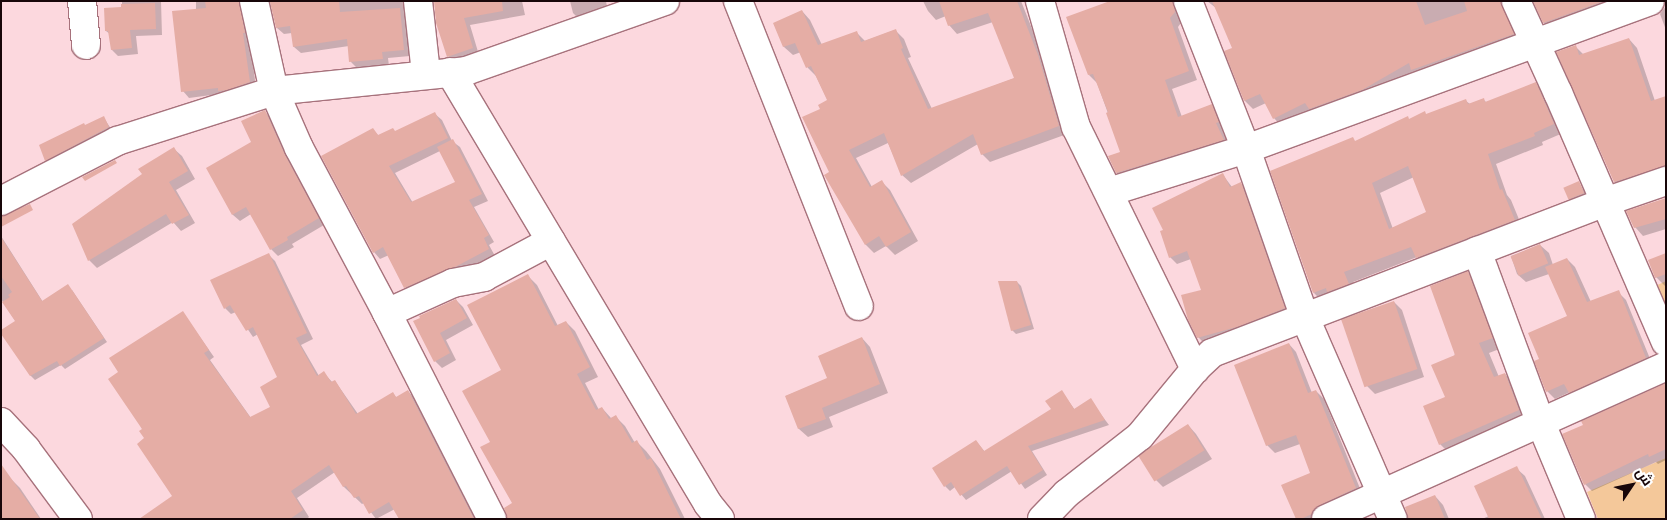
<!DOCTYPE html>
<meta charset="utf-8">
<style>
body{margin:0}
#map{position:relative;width:1667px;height:520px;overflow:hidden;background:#fcd8de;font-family:"Roboto Condensed",Cairo,sans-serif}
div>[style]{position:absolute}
.green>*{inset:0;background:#f4c89a}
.shadow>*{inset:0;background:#0003}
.building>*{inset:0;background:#e5ada5;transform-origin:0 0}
.roads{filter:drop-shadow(1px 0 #a7727c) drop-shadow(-1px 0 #a7727c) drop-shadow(0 1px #a7727c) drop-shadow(0 -1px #a7727c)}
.street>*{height:28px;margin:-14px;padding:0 14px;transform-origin:14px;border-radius:14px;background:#fff}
span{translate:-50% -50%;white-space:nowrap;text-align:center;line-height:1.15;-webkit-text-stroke:4px #fff;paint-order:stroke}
.frame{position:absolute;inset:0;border:2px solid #180609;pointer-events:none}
.north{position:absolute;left:1607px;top:460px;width:50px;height:50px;-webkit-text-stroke:4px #fff;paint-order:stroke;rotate:56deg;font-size:14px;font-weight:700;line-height:20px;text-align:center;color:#180609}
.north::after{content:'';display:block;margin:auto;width:18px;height:22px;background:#180609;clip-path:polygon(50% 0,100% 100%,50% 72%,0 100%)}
</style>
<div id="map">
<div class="green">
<div style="clip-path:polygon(1666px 281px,1666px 325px,1649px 289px)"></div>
<div style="clip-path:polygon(1666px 458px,1666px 519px,1598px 519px,1587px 492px)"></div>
</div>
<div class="shadow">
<div style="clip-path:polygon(122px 1px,161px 1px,162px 35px,136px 36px,138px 54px,118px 56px,112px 50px,110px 34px,106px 31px,122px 9px)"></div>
<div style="clip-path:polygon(196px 1px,246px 1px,256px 89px,189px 98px,183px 91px,196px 10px)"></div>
<div style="clip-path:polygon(270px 1px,406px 1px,410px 56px,388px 58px,389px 66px,357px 68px,351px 62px,349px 46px,301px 53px,294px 47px,292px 33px,284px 34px,277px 28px)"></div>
<div style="clip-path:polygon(435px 1px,522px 1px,525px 15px,470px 25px,479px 55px,455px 63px,448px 56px)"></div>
<div style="clip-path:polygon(570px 1px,606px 1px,608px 13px,580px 20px,573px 13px)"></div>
<div style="clip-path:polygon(923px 1px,1021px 1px,1046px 64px,1067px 134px,990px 162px,982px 154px,978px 144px,911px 183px,902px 175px,888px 143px,856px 158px,872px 187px,881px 181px,890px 190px,918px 241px,895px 255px,886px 246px,874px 253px,866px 245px,826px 175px,830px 173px,822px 109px,828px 101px,816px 76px,808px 68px,801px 52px,793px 55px,784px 47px,774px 24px,802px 11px,810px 20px,822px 45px,857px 33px,865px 41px,895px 30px,904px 39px,911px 57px,908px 58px,932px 109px,1015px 78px,993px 22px,957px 34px,949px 25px,946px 16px,936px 20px,928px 11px)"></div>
<div style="clip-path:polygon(1114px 1px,1183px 1px,1183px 20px,1178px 27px,1197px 80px,1172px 89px,1182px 117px,1211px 105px,1220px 114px,1226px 131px,1223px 132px,1231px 148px,1126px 181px,1117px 173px,1109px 157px,1122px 152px,1097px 83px,1089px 75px)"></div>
<div style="clip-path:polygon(1207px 1px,1511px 1px,1521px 42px,1282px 127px,1274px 118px,1266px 103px,1253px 109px,1245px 101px,1226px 52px,1234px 49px,1216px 8px)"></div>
<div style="clip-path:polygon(1533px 1px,1634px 1px,1553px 31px,1544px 23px)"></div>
<div style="clip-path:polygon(1666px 6px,1666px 30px,1660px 14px)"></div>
<div style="clip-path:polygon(1629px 39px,1637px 48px,1655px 101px,1666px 106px,1666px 176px,1623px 190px,1615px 182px,1575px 46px,1584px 55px)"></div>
<div style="clip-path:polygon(evenodd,1535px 83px,1544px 92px,1563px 133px,1542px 142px,1543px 145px,1496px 164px,1507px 195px,1511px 200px,1523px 229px,1426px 266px,1417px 257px,1353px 282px,1357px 293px,1323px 302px,1314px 293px,1356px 142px,1466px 101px,1470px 104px,1483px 99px,1487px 103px,1535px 83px,1414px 177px,1428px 213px,1393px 229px,1380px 193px,1414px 177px)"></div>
<div style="clip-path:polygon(265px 112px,272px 119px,292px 163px,324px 225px,292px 244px,294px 247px,278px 256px,271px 249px,251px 214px,240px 221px,233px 215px,208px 169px,252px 143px)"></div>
<div style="clip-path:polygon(evenodd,435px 114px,442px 120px,452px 141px,460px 147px,488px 201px,474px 207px,494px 242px,489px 245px,495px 256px,463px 273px,412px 294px,405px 287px,389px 255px,380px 259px,374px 252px,323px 157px,373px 130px,379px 136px,395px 132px,435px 114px,440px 151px,457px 182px,413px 203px,395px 173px,440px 151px)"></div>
<div style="clip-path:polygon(104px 118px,113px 132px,50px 164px,46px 160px,85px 126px)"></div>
<div style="clip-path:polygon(174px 149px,182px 156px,195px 179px,176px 190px,195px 223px,181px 231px,173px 222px,97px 268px,89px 260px,144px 175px)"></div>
<div style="clip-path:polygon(1223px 175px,1232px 187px,1241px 184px,1248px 191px,1291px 315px,1206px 345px,1198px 337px,1202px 290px,1191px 259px,1177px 264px,1170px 257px,1165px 230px)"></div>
<div style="clip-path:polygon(1579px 183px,1588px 197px,1573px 203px,1569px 199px)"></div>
<div style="clip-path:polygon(1666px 199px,1666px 229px,1643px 236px,1635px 227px)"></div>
<div style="clip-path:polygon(1px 236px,43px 302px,72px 290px,107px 342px,65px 369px,61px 365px,35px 380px,30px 375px,16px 322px,1px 299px)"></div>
<div style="clip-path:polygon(1540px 245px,1549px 253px,1553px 265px,1567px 259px,1575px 267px,1591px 302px,1618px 292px,1626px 300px,1653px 366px,1578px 400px,1570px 392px,1555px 399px,1547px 391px,1541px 360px,1568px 316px,1549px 274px,1526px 282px,1517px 274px,1511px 256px)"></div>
<div style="clip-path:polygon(269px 255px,275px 261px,313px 339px,301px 345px,319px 376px,324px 373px,333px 383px,335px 381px,358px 414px,393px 394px,397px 398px,408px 391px,414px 398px,477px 519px,402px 519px,395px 509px,376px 519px,364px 503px,362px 504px,344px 487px,335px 472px,297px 498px,309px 517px,307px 519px,141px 519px,174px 496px,146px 439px,120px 372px,183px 313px,214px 357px,210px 360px,251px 418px,271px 407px,279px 377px,258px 334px,253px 337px,236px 312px,231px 314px,225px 308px)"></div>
<div style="clip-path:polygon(1666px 255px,1666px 285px,1665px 286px,1656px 277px)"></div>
<div style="clip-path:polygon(1468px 273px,1478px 283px,1502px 348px,1489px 353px,1499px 377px,1505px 374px,1515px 384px,1528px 420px,1450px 454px,1440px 444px)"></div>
<div style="clip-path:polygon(528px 276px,537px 285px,558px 326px,566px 322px,575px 331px,598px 377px,585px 383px,599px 410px,602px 408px,611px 418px,616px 417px,625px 426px,635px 443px,637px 442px,646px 451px,660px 469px,685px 519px,515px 519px,514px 504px,491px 442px,503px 371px)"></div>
<div style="clip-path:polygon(1017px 282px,1021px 286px,1034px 329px,1016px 334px,1012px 330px)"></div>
<div style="clip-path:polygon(456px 300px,463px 307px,473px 325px,446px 340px,456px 360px,442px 368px,435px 361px,415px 322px)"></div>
<div style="clip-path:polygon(1394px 302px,1402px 310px,1424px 377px,1375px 394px,1367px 386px)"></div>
<div style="clip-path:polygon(862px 338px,870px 347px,888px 393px,829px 417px,833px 427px,808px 437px,799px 429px,786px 396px,828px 379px)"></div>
<div style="clip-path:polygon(1289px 344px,1296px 352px,1312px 393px,1316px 391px,1324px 399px,1363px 496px,1322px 519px,1298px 519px,1311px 473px,1300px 444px,1275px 453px,1267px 445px)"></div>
<div style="clip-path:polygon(1666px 391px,1666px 460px,1658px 464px,1656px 462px,1592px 491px,1585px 484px)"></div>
<div style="clip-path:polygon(1062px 392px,1075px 410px,1090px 400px,1109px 425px,1032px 451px,1047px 475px,1025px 489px,1012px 471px,966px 500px,955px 487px,950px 491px,945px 486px,976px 441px,985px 452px,1052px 410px)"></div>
<div style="clip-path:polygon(1188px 425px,1196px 434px,1212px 459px,1163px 487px,1155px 479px)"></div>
<div style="clip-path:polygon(1516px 468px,1525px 476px,1545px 519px,1482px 519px,1489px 516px)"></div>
<div style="clip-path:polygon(10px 478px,20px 488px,41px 519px,1px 519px)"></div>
<div style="clip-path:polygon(1435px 496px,1443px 505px,1449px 519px,1413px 519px)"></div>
</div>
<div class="building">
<div style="clip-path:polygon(205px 1px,239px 1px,245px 33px,243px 33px,250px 82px,227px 90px,218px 91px,218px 88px,181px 92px,172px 11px,206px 8px)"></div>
<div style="clip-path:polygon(279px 1px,339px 1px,340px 12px,400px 8px,404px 50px,382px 52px,383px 59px,349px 62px,347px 39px,293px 47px,290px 26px,276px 28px,270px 2px)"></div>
<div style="clip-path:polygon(434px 1px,502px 1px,503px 11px,464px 18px,473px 48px,447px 57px,436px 23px)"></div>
<div style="clip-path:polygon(939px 1px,1017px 1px,1038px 55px,1059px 126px,981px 155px,973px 134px,901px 176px,884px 133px,849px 150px,870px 187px,882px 180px,911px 232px,886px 247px,879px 236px,865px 245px,824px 175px,829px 172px,802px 117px,820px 109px,818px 105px,827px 100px,811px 66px,806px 68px,795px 43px,783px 47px,773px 23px,802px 10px,818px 45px,857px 31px,861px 42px,896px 29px,903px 48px,901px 49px,928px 109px,1014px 78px,988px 13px,948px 26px)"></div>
<div style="clip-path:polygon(1110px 1px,1173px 1px,1175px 12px,1170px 18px,1189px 71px,1165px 80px,1178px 117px,1212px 104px,1219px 122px,1216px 123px,1224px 140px,1116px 173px,1108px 156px,1120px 152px,1106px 113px,1108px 112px,1093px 74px,1088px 75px,1066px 17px)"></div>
<div style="clip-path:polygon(1212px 1px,1416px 1px,1425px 25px,1467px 11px,1464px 1px,1501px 1px,1514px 34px,1411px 70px,1409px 63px,1362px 90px,1309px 109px,1305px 103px,1273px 119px,1260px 94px,1244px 101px,1224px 51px,1232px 48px)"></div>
<div style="clip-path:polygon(1533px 1px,1604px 1px,1543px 23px)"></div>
<div style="clip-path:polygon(155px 3px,156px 29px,130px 30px,132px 48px,111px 50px,108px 31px,105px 31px,104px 8px,121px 7px,121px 4px)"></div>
<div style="clip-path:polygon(1629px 38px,1651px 101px,1666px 96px,1666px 166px,1614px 182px,1556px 52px,1576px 45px,1579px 55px)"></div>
<div style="clip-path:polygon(evenodd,1536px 82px,1554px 124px,1534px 133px,1535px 136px,1488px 154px,1500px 190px,1502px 189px,1515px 220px,1416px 258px,1411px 247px,1344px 272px,1349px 284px,1327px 292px,1326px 288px,1313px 293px,1270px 171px,1353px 137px,1355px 141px,1408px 116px,1409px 119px,1425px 111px,1426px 114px,1466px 99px,1468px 104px,1484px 98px,1485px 102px,1536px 82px,1408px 166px,1426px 212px,1389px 229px,1372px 183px,1408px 166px)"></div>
<div style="clip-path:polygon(265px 110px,285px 155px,319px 218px,287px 237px,288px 240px,270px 250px,246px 207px,232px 215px,206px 168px,251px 142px,241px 121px)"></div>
<div style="clip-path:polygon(435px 112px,448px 138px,389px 166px,411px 202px,455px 182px,437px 147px,453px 139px,482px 194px,469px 200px,489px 235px,484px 238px,489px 249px,457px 266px,404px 288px,383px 247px,373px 253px,321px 156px,373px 128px,378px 135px,393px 128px,395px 131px)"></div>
<div style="clip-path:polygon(104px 116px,109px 127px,45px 161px,39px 145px,84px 123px,85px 125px)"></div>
<div style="clip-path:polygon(174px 147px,188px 171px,169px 182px,189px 215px,172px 224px,166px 214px,88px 261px,72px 224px,142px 174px,138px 169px)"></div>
<div style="clip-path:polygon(115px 160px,117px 163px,85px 181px,82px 177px)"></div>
<div style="clip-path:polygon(1223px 173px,1230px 187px,1241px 182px,1285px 308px,1240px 326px,1197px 338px,1188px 320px,1181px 295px,1201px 290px,1187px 251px,1169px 258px,1160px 231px,1163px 230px,1152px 208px)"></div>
<div style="left:1579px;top:181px;width:13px;height:17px;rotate:67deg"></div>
<div style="clip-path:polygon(1666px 198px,1666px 219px,1634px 228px,1626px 211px)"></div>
<div style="clip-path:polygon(30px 204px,33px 210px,1px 227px,1px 216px)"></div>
<div style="clip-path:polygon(1px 237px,42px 301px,68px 284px,104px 338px,60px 366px,57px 361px,30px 376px,1px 334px,1px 330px,15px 321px,2px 302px,10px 297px,8px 295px,12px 292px,1px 276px)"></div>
<div style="left:1540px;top:244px;width:21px;height:32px;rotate:67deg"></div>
<div style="clip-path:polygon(269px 253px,307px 333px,296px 338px,317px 376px,324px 371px,331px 382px,335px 380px,356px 414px,393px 392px,396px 397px,408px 390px,474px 519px,399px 519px,389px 502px,369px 514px,359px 496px,354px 498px,346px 486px,343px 487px,329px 465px,291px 491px,303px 510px,290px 519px,139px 519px,172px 496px,137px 444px,144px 438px,139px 431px,142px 429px,108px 379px,118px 372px,109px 358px,183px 311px,209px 350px,204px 353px,250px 417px,270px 407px,260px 387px,277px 377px,253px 327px,246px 331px,230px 305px,224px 309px,210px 280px)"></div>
<div style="clip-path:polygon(1666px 253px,1666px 274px,1655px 278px,1648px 260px)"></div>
<div style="clip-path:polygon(1567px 258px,1587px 302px,1619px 290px,1646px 358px,1569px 393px,1564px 384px,1546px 392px,1534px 361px,1539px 359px,1528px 333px,1567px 316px,1545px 267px)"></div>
<div style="clip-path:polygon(1468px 271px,1493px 338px,1479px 343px,1494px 377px,1505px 373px,1519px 410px,1439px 445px,1423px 406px,1445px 397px,1431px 365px,1455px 355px,1430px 286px)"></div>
<div style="clip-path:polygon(528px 274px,555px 326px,566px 321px,590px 367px,577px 374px,596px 410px,602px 407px,609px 419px,616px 415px,632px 443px,637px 440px,647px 460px,651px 458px,681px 519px,507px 519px,504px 508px,512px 503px,480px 447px,490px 442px,462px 391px,501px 370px,467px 305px)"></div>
<div style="clip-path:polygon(998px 281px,1017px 281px,1031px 325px,1011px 331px)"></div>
<div style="clip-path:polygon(456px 299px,467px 318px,440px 333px,450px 353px,434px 362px,413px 321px,420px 318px,419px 316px)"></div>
<div style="left:1394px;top:301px;width:72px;height:56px;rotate:71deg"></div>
<div style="clip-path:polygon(862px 337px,880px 384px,822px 408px,826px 419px,798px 429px,785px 396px,827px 378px,818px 356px)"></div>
<div style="clip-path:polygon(1289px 343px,1308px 393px,1316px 390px,1356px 488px,1320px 505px,1312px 514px,1301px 519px,1296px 519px,1281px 485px,1310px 473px,1296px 435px,1266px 446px,1234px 365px)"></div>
<div style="clip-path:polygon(1666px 383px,1666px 449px,1649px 457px,1648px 454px,1584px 485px,1562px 434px,1583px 425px,1581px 421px)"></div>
<div style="clip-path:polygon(1062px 390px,1074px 409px,1091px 398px,1105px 420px,1028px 446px,1043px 470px,1019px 485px,1007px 466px,960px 496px,951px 482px,944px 487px,932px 468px,976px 440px,984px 451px,1051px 409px,1045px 401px)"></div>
<div style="left:1188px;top:424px;width:31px;height:59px;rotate:58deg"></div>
<div style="clip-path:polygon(1px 464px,40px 519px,1px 519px)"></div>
<div style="clip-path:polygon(1517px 466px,1542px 519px,1489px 519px,1474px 486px)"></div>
<div style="clip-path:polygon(1435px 495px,1445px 519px,1408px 519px,1405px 507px)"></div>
</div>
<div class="roads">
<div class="street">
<div style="left:82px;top:1px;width:44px;rotate:84.8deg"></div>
<div style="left:254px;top:1px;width:92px;rotate:77.5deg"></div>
<div style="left:274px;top:91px;width:62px;rotate:66.3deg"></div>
<div style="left:299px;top:148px;width:187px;rotate:61.9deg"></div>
<div style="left:387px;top:313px;width:231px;rotate:63deg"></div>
<div style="left:418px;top:1px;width:72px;rotate:83.7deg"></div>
<div style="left:738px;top:1px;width:328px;rotate:68.4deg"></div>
<div style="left:1040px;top:1px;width:131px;rotate:74.1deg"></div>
<div style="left:1076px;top:127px;width:270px;rotate:63.8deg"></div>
<div style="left:1188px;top:1px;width:159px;rotate:68.6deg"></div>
<div style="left:1246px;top:149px;width:179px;rotate:70.8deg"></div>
<div style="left:1305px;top:318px;width:219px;rotate:66.4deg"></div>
<div style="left:1516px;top:1px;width:101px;rotate:65.5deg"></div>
<div style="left:1558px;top:93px;width:271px;rotate:66.6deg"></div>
<div style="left:450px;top:72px;width:503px;rotate:59.15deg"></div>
<div style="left:708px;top:504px;width:19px;rotate:51deg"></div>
<div style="left:1109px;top:192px;width:144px;rotate:-17.4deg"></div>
<div style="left:1246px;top:149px;width:430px;rotate:-20.1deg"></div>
<div style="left:1px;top:201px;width:131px;rotate:-27.3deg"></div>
<div style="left:117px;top:141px;width:165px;rotate:-17.7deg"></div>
<div style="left:274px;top:91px;width:193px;rotate:-5.9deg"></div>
<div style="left:466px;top:71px;width:211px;rotate:-19.4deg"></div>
<div style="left:1477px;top:251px;width:181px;rotate:69.7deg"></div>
<div style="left:1540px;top:421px;width:106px;rotate:67.3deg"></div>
<div style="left:387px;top:313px;width:72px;rotate:-24.4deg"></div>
<div style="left:453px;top:283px;width:32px;rotate:-11deg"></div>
<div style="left:484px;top:277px;width:76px;rotate:-28.2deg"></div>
<div style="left:1px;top:422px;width:37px;rotate:47deg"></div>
<div style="left:26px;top:449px;width:87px;rotate:53.4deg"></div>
<div style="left:1042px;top:519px;width:35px;rotate:-46deg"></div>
<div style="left:1066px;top:494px;width:94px;rotate:-38.1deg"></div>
<div style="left:1140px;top:436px;width:87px;rotate:-50.6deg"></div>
<div style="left:1195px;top:369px;width:23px;rotate:-43deg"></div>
<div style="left:1212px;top:353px;width:421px;rotate:-21deg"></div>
<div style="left:1605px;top:202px;width:65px;rotate:-19deg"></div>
<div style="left:1326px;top:519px;width:373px;rotate:-24.2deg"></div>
</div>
</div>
<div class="frame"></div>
<div class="north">ش</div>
</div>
